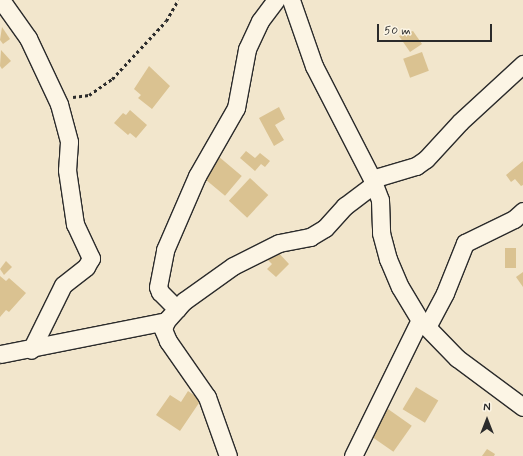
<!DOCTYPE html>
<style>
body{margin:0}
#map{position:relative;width:523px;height:456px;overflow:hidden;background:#f2e6cc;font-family:Mynerve,sans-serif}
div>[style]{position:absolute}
.building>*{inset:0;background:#dac291;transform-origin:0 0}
.path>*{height:2.5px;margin-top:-1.25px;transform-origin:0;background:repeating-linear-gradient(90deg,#2b2b2b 0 3px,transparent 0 6px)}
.roads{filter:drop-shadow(1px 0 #2b2b2b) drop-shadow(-1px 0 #2b2b2b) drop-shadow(0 1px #2b2b2b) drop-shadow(0 -1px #2b2b2b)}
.minor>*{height:17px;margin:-8.5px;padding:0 8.5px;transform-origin:8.5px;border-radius:8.5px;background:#fcf5e5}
span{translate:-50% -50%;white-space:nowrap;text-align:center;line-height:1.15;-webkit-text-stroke:3px #fcf5e5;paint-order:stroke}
.north{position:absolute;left:467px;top:400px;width:40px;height:40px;-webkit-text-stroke:3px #fcf5e5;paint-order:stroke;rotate:0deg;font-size:11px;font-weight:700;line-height:16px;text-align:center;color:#2b2b2b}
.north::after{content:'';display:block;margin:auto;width:14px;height:18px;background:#2b2b2b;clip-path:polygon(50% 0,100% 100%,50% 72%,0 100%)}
.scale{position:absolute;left:377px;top:24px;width:115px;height:18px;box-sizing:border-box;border:2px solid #2b2b2b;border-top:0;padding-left:5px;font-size:12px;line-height:14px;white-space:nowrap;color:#2b2b2b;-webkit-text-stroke:3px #fcf5e5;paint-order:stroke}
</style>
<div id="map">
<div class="building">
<div style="clip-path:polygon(2px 27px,10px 39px,3px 44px,0 40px)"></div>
<div style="clip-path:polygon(413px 31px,422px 44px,410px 52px,399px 36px)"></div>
<div style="clip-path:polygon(1px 50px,11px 61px,2px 69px,0 66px)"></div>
<div style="left:422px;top:52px;width:20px;height:20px;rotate:70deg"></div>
<div style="clip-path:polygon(149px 66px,170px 86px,152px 109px,138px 98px,141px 95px,134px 89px)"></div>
<div style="clip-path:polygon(279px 107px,285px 119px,275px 125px,284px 140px,274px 146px,259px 118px)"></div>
<div style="clip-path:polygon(130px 110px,147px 125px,136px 138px,130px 133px,128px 135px,114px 123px,123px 113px,126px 115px)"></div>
<div style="clip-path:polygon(246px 151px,255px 158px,260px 153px,270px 161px,265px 167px,261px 164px,255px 171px,240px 158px)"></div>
<div style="left:218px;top:156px;width:31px;height:26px;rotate:40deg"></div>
<div style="clip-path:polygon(523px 161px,523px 185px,521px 186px,515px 179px,511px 182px,506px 175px)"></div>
<div style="left:250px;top:178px;width:25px;height:31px;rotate:43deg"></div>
<div style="left:505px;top:248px;width:11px;height:20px"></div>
<div style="clip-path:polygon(275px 249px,289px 264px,276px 277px,267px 269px,272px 264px,266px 258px)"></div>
<div style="clip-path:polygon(6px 261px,12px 267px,4px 275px,0 269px)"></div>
<div style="clip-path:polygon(523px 272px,523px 287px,516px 277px)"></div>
<div style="clip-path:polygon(0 276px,6px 281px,9px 278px,26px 293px,9px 312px,6px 310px,0 317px)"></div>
<div style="left:416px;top:387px;width:26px;height:26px;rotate:31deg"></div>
<div style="clip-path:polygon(188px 391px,201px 400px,180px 431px,156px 415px,170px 395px,181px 402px)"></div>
<div style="left:388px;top:409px;width:29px;height:32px;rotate:35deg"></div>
<div style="clip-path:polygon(487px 449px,495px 454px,494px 456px,482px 456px)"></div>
</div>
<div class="path">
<div style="left:73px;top:97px;width:16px;rotate:-7deg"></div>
<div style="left:89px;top:95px;width:28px;rotate:-35deg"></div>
<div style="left:112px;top:79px;width:79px;rotate:-47deg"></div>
<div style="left:166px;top:21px;width:24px;rotate:-60deg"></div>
</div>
<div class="roads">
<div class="minor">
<div style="left:1px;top:0;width:47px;rotate:54.6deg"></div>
<div style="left:28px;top:38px;width:73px;rotate:64.8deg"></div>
<div style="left:59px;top:104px;width:39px;rotate:75deg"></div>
<div style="left:69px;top:142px;width:28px;rotate:94deg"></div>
<div style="left:67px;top:170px;width:55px;rotate:81.6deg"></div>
<div style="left:75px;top:224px;width:38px;rotate:65deg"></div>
<div style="left:91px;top:258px;width:10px;rotate:119deg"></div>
<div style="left:86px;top:267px;width:29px;rotate:142deg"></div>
<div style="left:63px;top:285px;width:72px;rotate:116.2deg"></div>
<div style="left:291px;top:0;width:70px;rotate:70.8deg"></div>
<div style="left:314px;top:66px;width:127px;rotate:62.8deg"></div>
<div style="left:372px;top:179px;width:22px;rotate:69deg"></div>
<div style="left:380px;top:200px;width:33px;rotate:88deg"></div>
<div style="left:381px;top:233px;width:27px;rotate:75deg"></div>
<div style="left:388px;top:259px;width:30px;rotate:67deg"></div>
<div style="left:400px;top:287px;width:39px;rotate:59deg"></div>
<div style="left:420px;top:320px;width:53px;rotate:45.8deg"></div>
<div style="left:457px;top:358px;width:82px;rotate:36.6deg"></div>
<div style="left:372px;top:179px;width:46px;rotate:-16.5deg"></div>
<div style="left:416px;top:166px;width:12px;rotate:-35deg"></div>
<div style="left:426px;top:159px;width:50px;rotate:-47.4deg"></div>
<div style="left:460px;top:122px;width:86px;rotate:-42.6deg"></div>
<div style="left:177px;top:309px;width:24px;rotate:-135deg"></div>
<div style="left:160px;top:292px;width:5px;rotate:-112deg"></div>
<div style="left:158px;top:287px;width:38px;rotate:-79deg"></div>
<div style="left:165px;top:250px;width:81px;rotate:-66.6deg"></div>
<div style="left:197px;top:176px;width:78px;rotate:-60.2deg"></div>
<div style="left:236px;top:108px;width:60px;rotate:-79.4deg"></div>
<div style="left:247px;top:49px;width:31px;rotate:-65deg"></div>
<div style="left:260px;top:21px;width:26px;rotate:-53deg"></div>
<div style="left:427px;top:327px;width:38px;rotate:-62deg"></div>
<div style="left:445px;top:293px;width:54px;rotate:-68.2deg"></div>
<div style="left:465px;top:243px;width:55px;rotate:-26.1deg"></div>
<div style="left:514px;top:219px;width:12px;rotate:-42deg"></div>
<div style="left:0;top:354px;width:169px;rotate:-11.2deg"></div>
<div style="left:228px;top:456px;width:63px;rotate:-109.6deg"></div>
<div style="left:207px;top:397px;width:68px;rotate:-124.9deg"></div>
<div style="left:168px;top:341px;width:13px;rotate:-113deg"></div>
<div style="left:163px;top:329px;width:9px;rotate:-69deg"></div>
<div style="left:166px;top:321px;width:27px;rotate:-48deg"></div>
<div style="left:184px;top:301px;width:60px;rotate:-35.5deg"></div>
<div style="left:233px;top:266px;width:51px;rotate:-26.6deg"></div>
<div style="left:279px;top:243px;width:32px;rotate:-11deg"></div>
<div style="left:310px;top:237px;width:17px;rotate:-31deg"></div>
<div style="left:325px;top:228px;width:30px;rotate:-48deg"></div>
<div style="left:345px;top:206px;width:35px;rotate:-37deg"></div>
<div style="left:353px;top:456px;width:152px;rotate:-63.8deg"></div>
</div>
</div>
<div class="north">N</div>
<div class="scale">50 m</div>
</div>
